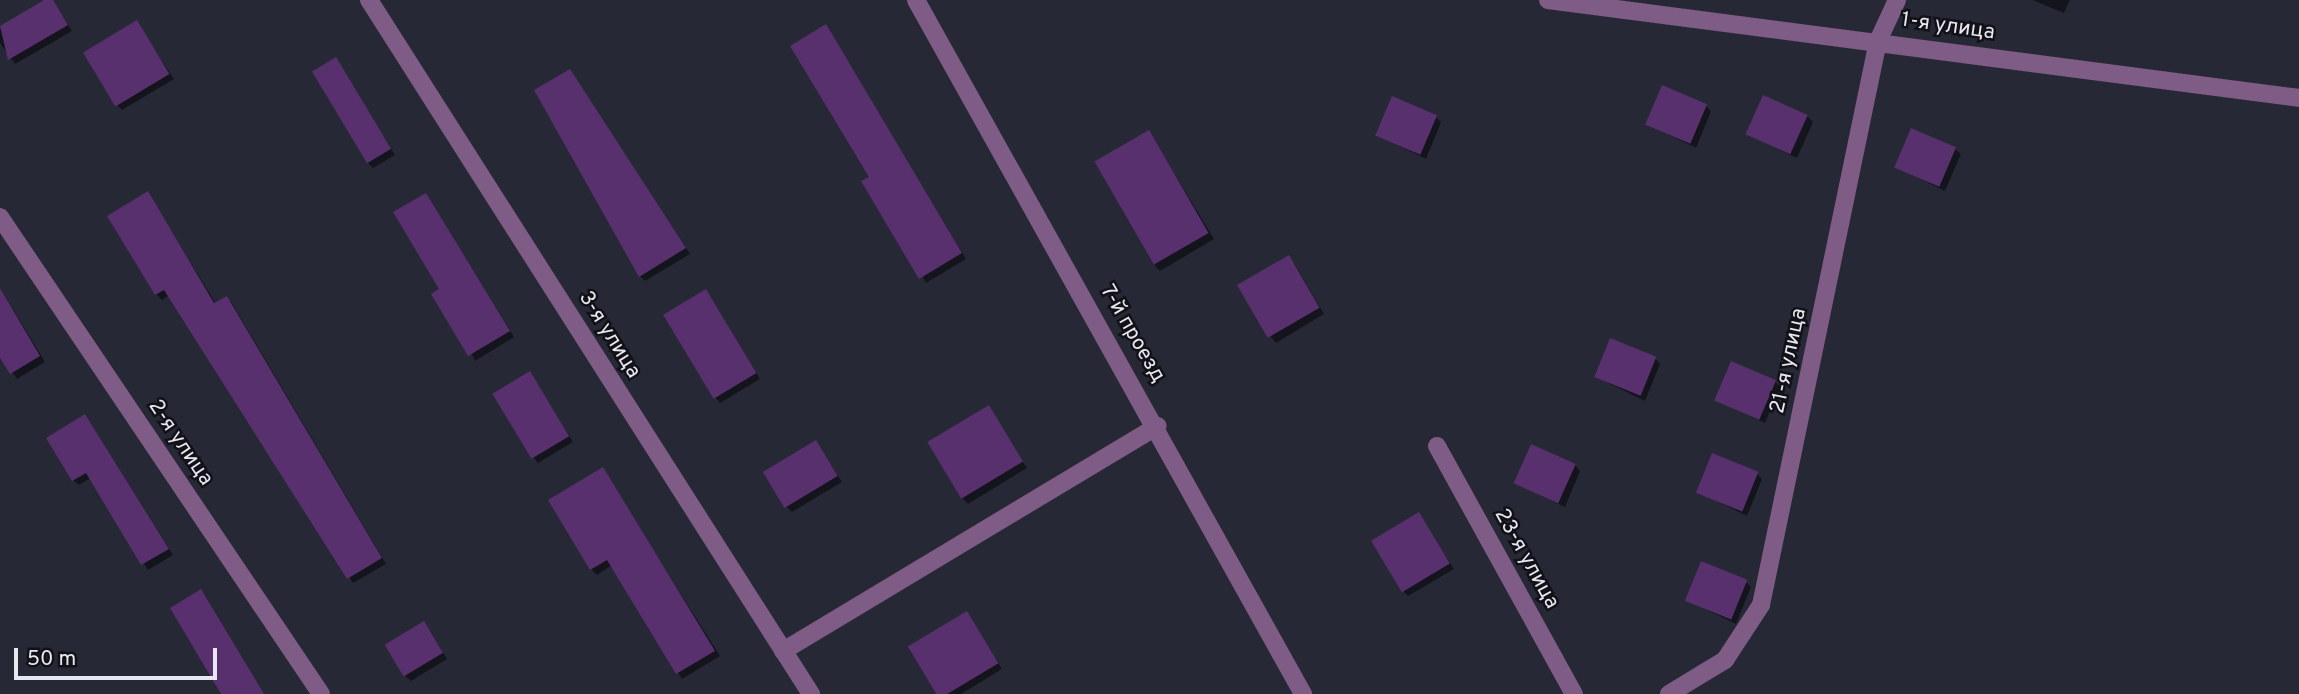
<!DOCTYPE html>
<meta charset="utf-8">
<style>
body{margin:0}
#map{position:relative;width:2299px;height:694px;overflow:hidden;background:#272835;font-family:Overpass,sans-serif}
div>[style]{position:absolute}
.shadow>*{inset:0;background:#0007}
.building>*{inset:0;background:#58306e;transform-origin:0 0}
.street>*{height:18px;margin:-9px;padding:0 9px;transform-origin:9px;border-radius:9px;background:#7f5c85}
span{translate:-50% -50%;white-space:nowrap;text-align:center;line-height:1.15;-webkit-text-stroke:5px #111117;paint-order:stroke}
.street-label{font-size:21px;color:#e6e7f0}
.scale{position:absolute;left:14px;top:648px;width:203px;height:32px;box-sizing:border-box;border:4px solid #e6e7f0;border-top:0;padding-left:9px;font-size:21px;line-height:24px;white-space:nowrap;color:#e6e7f0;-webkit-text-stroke:5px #111117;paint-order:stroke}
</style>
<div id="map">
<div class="shadow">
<div style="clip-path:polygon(52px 0,72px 31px,15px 64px,0 43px,0 28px)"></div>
<div style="clip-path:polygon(2032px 0,2070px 0,2064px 13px)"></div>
<div style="clip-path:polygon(136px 22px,174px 79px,122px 110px,117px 105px)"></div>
<div style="clip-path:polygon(826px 27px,966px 259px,926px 283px,871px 177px)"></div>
<div style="clip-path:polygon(336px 60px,395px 155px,373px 168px,367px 162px)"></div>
<div style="clip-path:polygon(569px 71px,690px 254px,645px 281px,640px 276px)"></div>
<div style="clip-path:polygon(1706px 106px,1711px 111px,1696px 148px,1647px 124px)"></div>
<div style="clip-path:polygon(1807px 116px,1813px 122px,1797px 158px,1748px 135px)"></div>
<div style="clip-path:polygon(1436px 117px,1441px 122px,1426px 159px,1377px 135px)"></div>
<div style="clip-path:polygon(1149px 132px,1214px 239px,1160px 271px,1155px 266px)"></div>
<div style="clip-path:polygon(1955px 149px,1961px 154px,1945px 191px,1896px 167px)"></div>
<div style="clip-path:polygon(148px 193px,216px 304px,227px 298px,232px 303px,386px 564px,353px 583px,169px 295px,162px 300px,156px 294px,110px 216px)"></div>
<div style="clip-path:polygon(425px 195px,514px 337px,475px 361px,442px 290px)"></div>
<div style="clip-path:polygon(1294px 263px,1324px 314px,1276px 343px,1271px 337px)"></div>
<div style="clip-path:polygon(0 288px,45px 362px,17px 379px,0 355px)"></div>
<div style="clip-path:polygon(711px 297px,760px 379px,720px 403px,715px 397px)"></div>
<div style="clip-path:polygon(1655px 358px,1660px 364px,1645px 401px,1596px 377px)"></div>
<div style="clip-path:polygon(530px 373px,573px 442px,538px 463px,533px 457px)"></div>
<div style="clip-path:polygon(1775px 381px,1780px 387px,1765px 423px,1716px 400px)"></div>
<div style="clip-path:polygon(988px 407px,1027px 468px,968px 504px,962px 498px)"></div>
<div style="clip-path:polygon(90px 422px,173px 555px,148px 570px,91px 478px,79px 485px,73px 480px)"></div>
<div style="clip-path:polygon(816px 443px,842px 482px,792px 512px,786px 506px)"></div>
<div style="clip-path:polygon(1575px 465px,1580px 471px,1565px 507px,1516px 483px)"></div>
<div style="clip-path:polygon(602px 469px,720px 656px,682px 679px,612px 565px,597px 575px,591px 569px)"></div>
<div style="clip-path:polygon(1757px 474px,1762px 479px,1747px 516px,1698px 492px)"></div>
<div style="clip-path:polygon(1418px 514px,1454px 569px,1408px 596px,1403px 591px)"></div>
<div style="clip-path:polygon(1746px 582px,1751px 587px,1736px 624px,1687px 600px)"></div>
<div style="clip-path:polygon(201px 591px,206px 597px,264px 694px,225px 694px)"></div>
<div style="clip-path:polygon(967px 613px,1002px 669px,961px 694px,938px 694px,910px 647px)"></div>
<div style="clip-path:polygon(429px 629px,447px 659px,411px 681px,405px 676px)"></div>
</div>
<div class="building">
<div style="clip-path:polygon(44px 0,53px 0,68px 25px,8px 60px,0 26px)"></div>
<div style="left:137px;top:20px;width:63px;height:63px;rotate:59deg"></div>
<div style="clip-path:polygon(826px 24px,962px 253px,919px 279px,861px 181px,869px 177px,790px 46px)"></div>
<div style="left:336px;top:57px;width:107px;height:28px;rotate:59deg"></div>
<div style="clip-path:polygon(570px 69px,686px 248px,639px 277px,534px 90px)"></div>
<div style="left:1662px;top:85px;width:49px;height:43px;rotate:23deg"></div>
<div style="left:1763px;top:95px;width:49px;height:43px;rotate:24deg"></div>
<div style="left:1392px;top:96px;width:49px;height:43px;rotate:23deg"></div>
<div style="left:1911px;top:128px;width:49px;height:43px;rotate:23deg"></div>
<div style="left:1149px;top:130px;width:119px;height:63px;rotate:60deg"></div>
<div style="clip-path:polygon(148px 191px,214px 303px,227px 296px,382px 558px,347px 579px,164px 290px,155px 295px,107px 216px)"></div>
<div style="clip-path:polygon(426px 193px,510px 331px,468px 356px,431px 294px,439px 289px,393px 212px)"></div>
<div style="left:1289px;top:255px;width:61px;height:60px;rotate:60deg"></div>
<div style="clip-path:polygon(0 288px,40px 356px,10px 374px,0 358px)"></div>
<div style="left:706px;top:289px;width:98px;height:50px;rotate:59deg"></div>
<div style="left:1610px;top:338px;width:50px;height:42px;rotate:22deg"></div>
<div style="left:1731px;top:361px;width:49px;height:43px;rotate:23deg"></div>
<div style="left:530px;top:371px;width:76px;height:44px;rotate:59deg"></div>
<div style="left:989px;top:405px;width:66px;height:72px;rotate:59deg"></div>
<div style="clip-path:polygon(85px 414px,169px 549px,141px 565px,86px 473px,72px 481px,46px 438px)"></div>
<div style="left:816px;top:440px;width:42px;height:62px;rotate:59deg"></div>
<div style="left:1531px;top:444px;width:49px;height:43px;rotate:24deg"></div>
<div style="left:1712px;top:453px;width:50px;height:43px;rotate:22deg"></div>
<div style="clip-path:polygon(603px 467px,715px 651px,676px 674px,607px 560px,590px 570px,548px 500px)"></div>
<div style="left:1419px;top:512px;width:60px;height:56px;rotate:59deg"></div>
<div style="left:1701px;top:561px;width:50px;height:43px;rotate:22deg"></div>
<div style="clip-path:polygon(201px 589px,251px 672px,264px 694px,221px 694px,170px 608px)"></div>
<div style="left:967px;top:611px;width:61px;height:69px;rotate:59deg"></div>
<div style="left:424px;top:621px;width:37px;height:46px;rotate:59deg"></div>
</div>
<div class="street">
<div style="left:369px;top:0;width:823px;rotate:57.51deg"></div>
<div style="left:916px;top:0;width:795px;rotate:60.85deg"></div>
<div style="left:1548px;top:0;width:757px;rotate:7.43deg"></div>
<div style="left:0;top:217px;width:575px;rotate:56.06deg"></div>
<div style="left:1437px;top:446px;width:283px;rotate:61.1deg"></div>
<div style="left:783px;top:651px;width:437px;rotate:-31deg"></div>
<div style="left:1669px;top:694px;width:66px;rotate:-31.3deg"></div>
<div style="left:1725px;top:660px;width:66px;rotate:-56.8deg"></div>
<div style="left:1761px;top:605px;width:576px;rotate:-78.28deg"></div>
<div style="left:1878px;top:41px;width:45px;rotate:-65.1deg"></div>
</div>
<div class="street-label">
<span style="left:1948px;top:27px;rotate:8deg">1-я улица</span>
<span style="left:1132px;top:334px;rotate:60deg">7-й проезд</span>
<span style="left:609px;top:335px;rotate:58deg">3-я улица</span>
<span style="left:1789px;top:361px;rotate:-78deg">21-я улица</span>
<span style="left:180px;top:443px;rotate:56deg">2-я улица</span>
<span style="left:1526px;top:559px;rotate:61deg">23-я улица</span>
</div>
<div class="scale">50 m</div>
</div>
